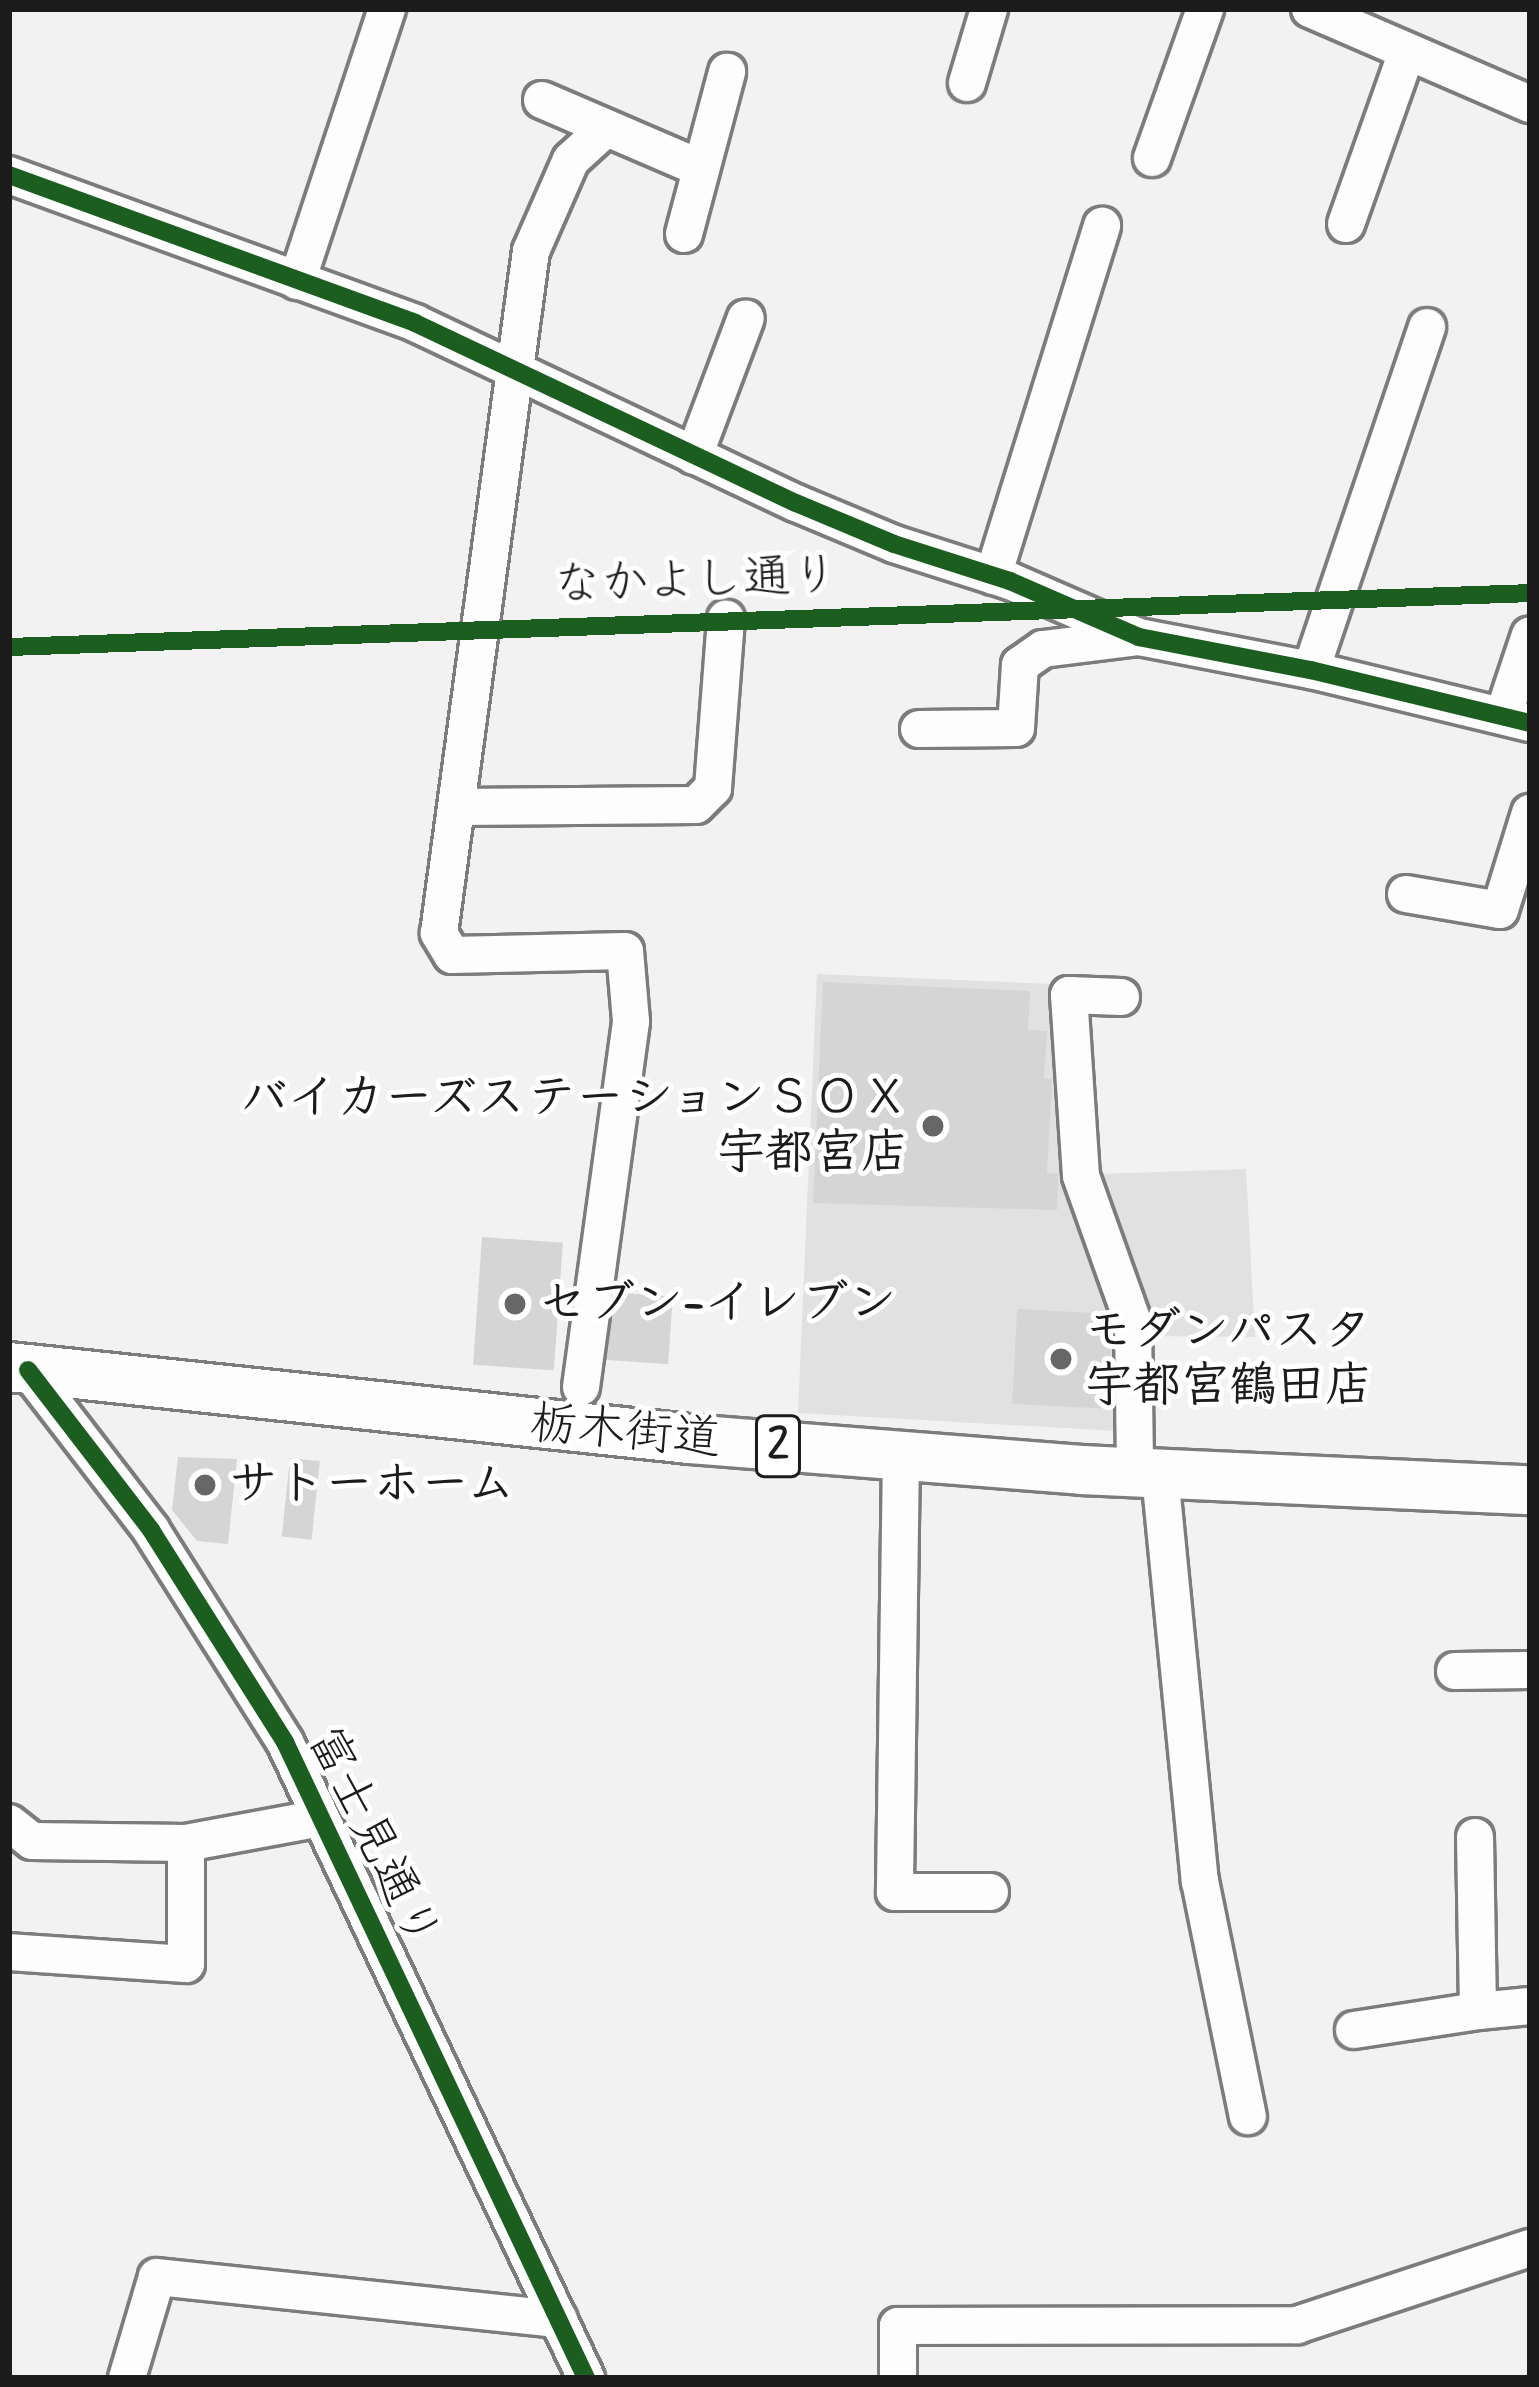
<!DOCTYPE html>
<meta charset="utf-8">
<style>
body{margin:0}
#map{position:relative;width:1539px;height:2387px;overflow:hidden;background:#f2f2f2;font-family:Mynerve,"Klee One",sans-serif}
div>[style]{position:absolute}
.built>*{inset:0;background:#e1e1e1}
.building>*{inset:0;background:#d5d5d5;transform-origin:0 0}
.roads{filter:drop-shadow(3px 0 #7c7c7c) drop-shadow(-3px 0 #7c7c7c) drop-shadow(0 3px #7c7c7c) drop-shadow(0 -3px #7c7c7c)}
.minor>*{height:36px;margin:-18px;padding:0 18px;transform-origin:18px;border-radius:18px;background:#fdfdfd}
.major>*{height:48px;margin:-24px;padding:0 24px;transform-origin:24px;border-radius:24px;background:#fdfdfd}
.cycleway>*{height:18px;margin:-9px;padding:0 9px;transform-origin:9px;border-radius:9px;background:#1b5e20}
.dots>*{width:33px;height:33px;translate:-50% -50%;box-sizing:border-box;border:6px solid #fff;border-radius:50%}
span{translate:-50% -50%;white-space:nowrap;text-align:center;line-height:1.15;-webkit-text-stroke:10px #fff;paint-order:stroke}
.shield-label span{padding:3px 9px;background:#fff;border:3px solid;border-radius:9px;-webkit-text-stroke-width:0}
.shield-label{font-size:45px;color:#1c1c1c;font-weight:700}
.street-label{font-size:48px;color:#1c1c1c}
.poi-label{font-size:48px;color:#1c1c1c;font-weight:700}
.right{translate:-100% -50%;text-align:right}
.left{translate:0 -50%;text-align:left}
.frame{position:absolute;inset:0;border:12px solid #1c1c1c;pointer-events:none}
</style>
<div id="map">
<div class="built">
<div style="clip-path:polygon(817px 974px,1078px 985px,1097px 1174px,1246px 1169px,1255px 1337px,1148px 1336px,1152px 1433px,798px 1413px)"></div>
</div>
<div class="building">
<div style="clip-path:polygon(823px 982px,1030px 991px,1028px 1030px,1047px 1031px,1044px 1079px,1052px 1079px,1047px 1173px,1058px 1174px,1057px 1210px,813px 1203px)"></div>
<div style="left:482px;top:1237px;width:81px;height:128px;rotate:4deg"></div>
<div style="left:609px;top:1292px;width:64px;height:68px;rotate:4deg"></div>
<div style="left:1113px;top:1314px;width:95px;height:96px;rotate:93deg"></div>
<div style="clip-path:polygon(178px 1457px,237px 1459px,228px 1544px,197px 1541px,172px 1510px)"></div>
<div style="left:290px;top:1458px;width:30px;height:79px;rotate:6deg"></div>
</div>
<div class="roads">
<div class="minor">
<div style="left:1310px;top:9px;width:240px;rotate:23.4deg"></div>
<div style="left:967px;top:83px;width:77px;rotate:-73.4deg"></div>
<div style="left:542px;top:100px;width:172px;rotate:23.3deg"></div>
<div style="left:1152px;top:158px;width:158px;rotate:-70.4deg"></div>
<div style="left:9px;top:175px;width:432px;rotate:20deg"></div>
<div style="left:415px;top:323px;width:421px;rotate:25.3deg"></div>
<div style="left:796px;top:503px;width:106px;rotate:22.7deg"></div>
<div style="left:894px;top:544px;width:122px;rotate:17.7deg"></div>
<div style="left:1010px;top:581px;width:141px;rotate:23.5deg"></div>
<div style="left:1139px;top:637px;width:175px;rotate:10.9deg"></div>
<div style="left:1311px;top:670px;width:225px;rotate:13.6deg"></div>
<div style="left:1346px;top:224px;width:182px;rotate:-70.5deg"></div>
<div style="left:684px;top:234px;width:168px;rotate:-75.1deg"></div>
<div style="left:297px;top:281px;width:287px;rotate:-71.7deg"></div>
<div style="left:694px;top:456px;width:147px;rotate:-69.4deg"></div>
<div style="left:993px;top:576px;width:367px;rotate:-72.7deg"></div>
<div style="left:1311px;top:670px;width:362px;rotate:-71.3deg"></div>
<div style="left:1503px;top:716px;width:85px;rotate:-71.6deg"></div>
<div style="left:919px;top:729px;width:97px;rotate:-0.6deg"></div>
<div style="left:1016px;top:728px;width:63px;rotate:-86.4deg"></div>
<div style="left:1020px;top:665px;width:28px;rotate:-35deg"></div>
<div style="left:1043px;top:649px;width:97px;rotate:-7.1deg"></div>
<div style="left:458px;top:807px;width:238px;rotate:-0.5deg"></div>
<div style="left:696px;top:805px;width:24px;rotate:-45deg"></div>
<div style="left:713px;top:788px;width:170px;rotate:-85.6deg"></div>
<div style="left:1406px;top:894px;width:95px;rotate:9.7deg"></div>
<div style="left:1500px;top:910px;width:102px;rotate:-72.8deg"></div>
<div style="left:1121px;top:997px;width:52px;rotate:-177.8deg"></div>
<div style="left:1069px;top:995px;width:181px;rotate:86.2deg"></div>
<div style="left:1081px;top:1176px;width:155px;rotate:70.4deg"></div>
<div style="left:1133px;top:1322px;width:151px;rotate:89.2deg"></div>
<div style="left:28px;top:1370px;width:202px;rotate:52.4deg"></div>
<div style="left:151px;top:1530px;width:251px;rotate:57.7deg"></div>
<div style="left:285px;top:1742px;width:704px;rotate:64.67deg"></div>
<div style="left:581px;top:1387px;width:369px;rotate:-82.2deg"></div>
<div style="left:631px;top:1021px;width:70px;rotate:-94.9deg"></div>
<div style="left:625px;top:951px;width:173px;rotate:178.7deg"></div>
<div style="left:452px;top:955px;width:26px;rotate:-121deg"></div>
<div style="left:439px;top:933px;width:688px;rotate:-82.32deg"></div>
<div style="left:531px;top:251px;width:99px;rotate:-66.3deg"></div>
<div style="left:571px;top:160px;width:46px;rotate:-42.4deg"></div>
<div style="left:901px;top:1455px;width:437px;rotate:90.8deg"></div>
<div style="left:895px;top:1892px;width:95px"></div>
<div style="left:1160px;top:1475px;width:408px;rotate:84.4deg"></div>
<div style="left:1200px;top:1881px;width:240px;rotate:78.5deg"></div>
<div style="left:1455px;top:1671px;width:75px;rotate:-0.8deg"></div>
<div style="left:9px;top:1823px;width:29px;rotate:38deg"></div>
<div style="left:32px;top:1841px;width:154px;rotate:0.7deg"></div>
<div style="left:1475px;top:1837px;width:174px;rotate:89deg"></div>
<div style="left:1478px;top:2011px;width:52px;rotate:-5.5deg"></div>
<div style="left:9px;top:1952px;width:177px;rotate:3.9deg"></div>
<div style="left:186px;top:1964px;width:121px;rotate:-90deg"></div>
<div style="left:186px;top:1843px;width:137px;rotate:-10.5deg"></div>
<div style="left:1354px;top:2030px;width:125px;rotate:-8.7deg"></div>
<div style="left:127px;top:2378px;width:105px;rotate:-73.5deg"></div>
<div style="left:157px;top:2277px;width:404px;rotate:6deg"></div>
<div style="left:898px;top:2378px;width:52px;rotate:-90deg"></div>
<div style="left:898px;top:2326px;width:399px;rotate:-0.1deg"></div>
<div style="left:1297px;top:2325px;width:245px;rotate:-18.3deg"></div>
</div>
<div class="major">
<div style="left:9px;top:1367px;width:684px;rotate:6.04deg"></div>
<div style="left:689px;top:1439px;width:395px;rotate:4.5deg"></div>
<div style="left:1083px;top:1470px;width:447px;rotate:2.6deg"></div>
</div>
</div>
<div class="cycleway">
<div style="left:9px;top:175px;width:432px;rotate:20deg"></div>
<div style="left:415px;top:323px;width:421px;rotate:25.3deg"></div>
<div style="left:796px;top:503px;width:106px;rotate:22.7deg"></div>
<div style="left:894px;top:544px;width:122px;rotate:17.7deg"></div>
<div style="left:1010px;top:581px;width:141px;rotate:23.5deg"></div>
<div style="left:1139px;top:637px;width:175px;rotate:10.9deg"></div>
<div style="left:1311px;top:670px;width:225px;rotate:13.6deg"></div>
<div style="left:9px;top:647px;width:1522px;rotate:-2.03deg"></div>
<div style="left:28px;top:1370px;width:202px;rotate:52.4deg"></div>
<div style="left:151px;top:1530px;width:251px;rotate:57.7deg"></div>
<div style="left:285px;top:1742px;width:704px;rotate:64.67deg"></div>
</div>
<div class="dots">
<div style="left:933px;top:1126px;background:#676767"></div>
<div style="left:515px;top:1304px;background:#676767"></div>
<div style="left:1061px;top:1359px;background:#676767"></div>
<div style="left:205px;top:1485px;background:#676767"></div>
</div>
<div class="shield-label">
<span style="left:778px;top:1446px">2</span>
</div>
<div class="street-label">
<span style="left:696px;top:581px;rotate:-2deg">なかよし通り</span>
<span style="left:625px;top:1432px;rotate:5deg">栃木街道</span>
<span style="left:373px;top:1838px;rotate:64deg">富士見通り</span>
</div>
<div class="poi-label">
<span class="right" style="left:909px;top:1126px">バイカーズステーションＳＯＸ<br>宇都宮店</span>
<span class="left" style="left:539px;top:1304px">セブン-イレブン</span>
<span class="left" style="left:1085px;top:1359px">モダンパスタ<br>宇都宮鶴田店</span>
<span class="left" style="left:229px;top:1485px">サトーホーム</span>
</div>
<div class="frame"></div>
</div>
